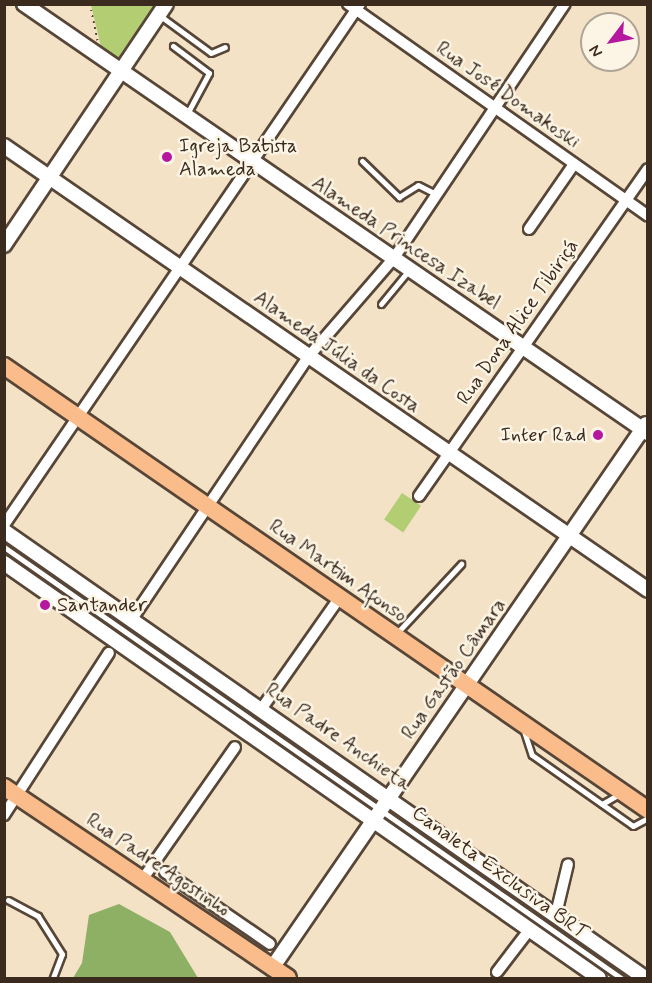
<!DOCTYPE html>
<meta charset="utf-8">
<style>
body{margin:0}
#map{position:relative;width:652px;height:983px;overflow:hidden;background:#f3e2c6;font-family:Mynerve,sans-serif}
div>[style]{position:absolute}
.green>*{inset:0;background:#b3cd72;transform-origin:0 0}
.forest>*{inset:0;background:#8eb064}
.path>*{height:1.5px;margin-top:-0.75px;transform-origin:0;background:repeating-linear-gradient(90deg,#574637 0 1.5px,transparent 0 6px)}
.roads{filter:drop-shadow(2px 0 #574637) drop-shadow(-2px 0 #574637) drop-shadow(0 2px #574637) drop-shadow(0 -2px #574637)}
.service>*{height:5px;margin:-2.5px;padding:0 2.5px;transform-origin:2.5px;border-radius:2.5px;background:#fff}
.minor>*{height:10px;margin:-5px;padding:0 5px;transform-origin:5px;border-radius:5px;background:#fff}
.tertiary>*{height:14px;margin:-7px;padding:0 7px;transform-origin:7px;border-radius:7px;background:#fff}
.primary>*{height:16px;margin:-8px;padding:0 8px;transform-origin:8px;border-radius:8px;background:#fabc8b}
.dots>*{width:16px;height:16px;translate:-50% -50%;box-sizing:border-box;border:3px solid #fcf5e5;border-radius:50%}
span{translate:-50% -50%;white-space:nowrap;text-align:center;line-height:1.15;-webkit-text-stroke:5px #fcf5e5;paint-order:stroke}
.street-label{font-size:20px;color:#3b2a1e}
.poi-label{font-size:20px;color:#3b2a1e}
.left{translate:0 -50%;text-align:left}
.right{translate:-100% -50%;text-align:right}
.frame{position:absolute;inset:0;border:6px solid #3b2a1e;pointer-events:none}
.north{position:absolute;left:580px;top:12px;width:60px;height:60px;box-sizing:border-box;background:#fcf5e5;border:2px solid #afa495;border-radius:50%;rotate:238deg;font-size:16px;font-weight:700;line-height:24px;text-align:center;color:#3b2a1e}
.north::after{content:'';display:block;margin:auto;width:21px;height:27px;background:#b5179e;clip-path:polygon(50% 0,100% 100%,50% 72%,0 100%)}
</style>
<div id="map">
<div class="green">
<div style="clip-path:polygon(91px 5px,91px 4px,154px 5px,118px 58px,101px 47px)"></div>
<div style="left:402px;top:493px;width:23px;height:32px;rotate:34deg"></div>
</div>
<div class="forest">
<div style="clip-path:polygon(119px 904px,170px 932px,198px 978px,73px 978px,82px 963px,89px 915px)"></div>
</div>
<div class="path">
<div style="left:90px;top:4px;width:39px;rotate:78deg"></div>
</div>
<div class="roads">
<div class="service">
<div style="left:159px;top:15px;width:64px;rotate:36.2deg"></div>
<div style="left:211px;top:53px;width:15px;rotate:-23deg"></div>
<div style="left:173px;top:46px;width:45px;rotate:36.9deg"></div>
<div style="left:209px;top:73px;width:47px;rotate:118.2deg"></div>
<div style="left:362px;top:161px;width:52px;rotate:44.2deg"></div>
<div style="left:399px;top:197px;width:22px;rotate:-32deg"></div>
<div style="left:418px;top:185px;width:20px;rotate:27deg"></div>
<div style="left:381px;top:304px;width:44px;rotate:-50.5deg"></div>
<div style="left:4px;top:547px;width:753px;rotate:34.94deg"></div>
<div style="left:396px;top:634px;width:96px;rotate:-47.1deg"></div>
<div style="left:523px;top:728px;width:28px;rotate:72deg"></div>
<div style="left:532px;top:755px;width:123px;rotate:35.1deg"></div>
<div style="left:633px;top:826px;width:17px;rotate:-28deg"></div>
<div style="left:602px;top:804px;width:22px;rotate:-30deg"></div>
<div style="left:8px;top:900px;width:34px;rotate:28deg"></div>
<div style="left:38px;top:916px;width:45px;rotate:57.7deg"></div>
<div style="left:62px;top:954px;width:26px;rotate:111deg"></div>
</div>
<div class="minor">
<div style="left:348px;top:4px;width:367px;rotate:35.2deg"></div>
<div style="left:529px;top:229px;width:79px;rotate:-55.3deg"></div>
<div style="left:419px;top:496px;width:399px;rotate:-55deg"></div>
<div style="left:4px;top:525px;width:631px;rotate:-55.66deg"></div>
<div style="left:132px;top:619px;width:317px;rotate:-56.1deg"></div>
<div style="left:309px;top:356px;width:130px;rotate:-49.1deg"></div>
<div style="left:394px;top:258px;width:306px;rotate:-56.1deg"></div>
<div style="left:262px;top:708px;width:136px;rotate:-54.9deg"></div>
<div style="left:4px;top:815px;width:193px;rotate:-57.1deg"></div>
<div style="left:165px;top:872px;width:127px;rotate:34.4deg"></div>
<div style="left:142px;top:880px;width:162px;rotate:-55deg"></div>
<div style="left:556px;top:914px;width:51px;rotate:-76.5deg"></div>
<div style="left:497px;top:972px;width:54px;rotate:-52.5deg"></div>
</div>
<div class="tertiary">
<div style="left:24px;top:4px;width:757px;rotate:34.51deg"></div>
<div style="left:4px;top:146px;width:782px;rotate:34.58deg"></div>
<div style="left:4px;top:245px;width:290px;rotate:-56.1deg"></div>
<div style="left:4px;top:531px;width:781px;rotate:34.89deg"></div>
<div style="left:4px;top:563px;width:725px;rotate:34.89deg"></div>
<div style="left:272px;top:968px;width:660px;rotate:-55.49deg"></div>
</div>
<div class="primary">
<div style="left:4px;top:366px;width:782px;rotate:34.58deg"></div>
<div style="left:4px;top:787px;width:342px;rotate:33.9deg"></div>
</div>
</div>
<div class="dots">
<div style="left:167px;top:157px;background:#b5179e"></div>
<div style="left:598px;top:435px;background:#b5179e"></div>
<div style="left:45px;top:605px;background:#b5179e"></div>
</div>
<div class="street-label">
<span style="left:508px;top:95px;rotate:35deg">Rua José Domakoski</span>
<span style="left:406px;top:243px;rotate:34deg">Alameda Princesa Izabel</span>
<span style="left:518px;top:322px;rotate:-55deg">Rua Dona Alice Tibiriçá</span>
<span style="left:337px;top:352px;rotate:35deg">Alameda Júlia da Costa</span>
<span style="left:338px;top:571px;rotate:35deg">Rua Martim Afonso</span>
<span style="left:454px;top:669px;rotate:-55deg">Rua Gastão Câmara</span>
<span style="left:338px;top:737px;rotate:35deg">Rua Padre Anchieta</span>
<span style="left:158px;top:865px;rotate:34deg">Rua Padre Agostinho</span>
<span style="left:500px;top:873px;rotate:36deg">Canaleta Exclusiva BRT</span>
</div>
<div class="poi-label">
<span class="left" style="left:179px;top:158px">Igreja Batista<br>Alameda</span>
<span class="right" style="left:586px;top:435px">Inter Rad</span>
<span class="left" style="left:57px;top:605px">Santander</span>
</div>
<div class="frame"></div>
<div class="north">N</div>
</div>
